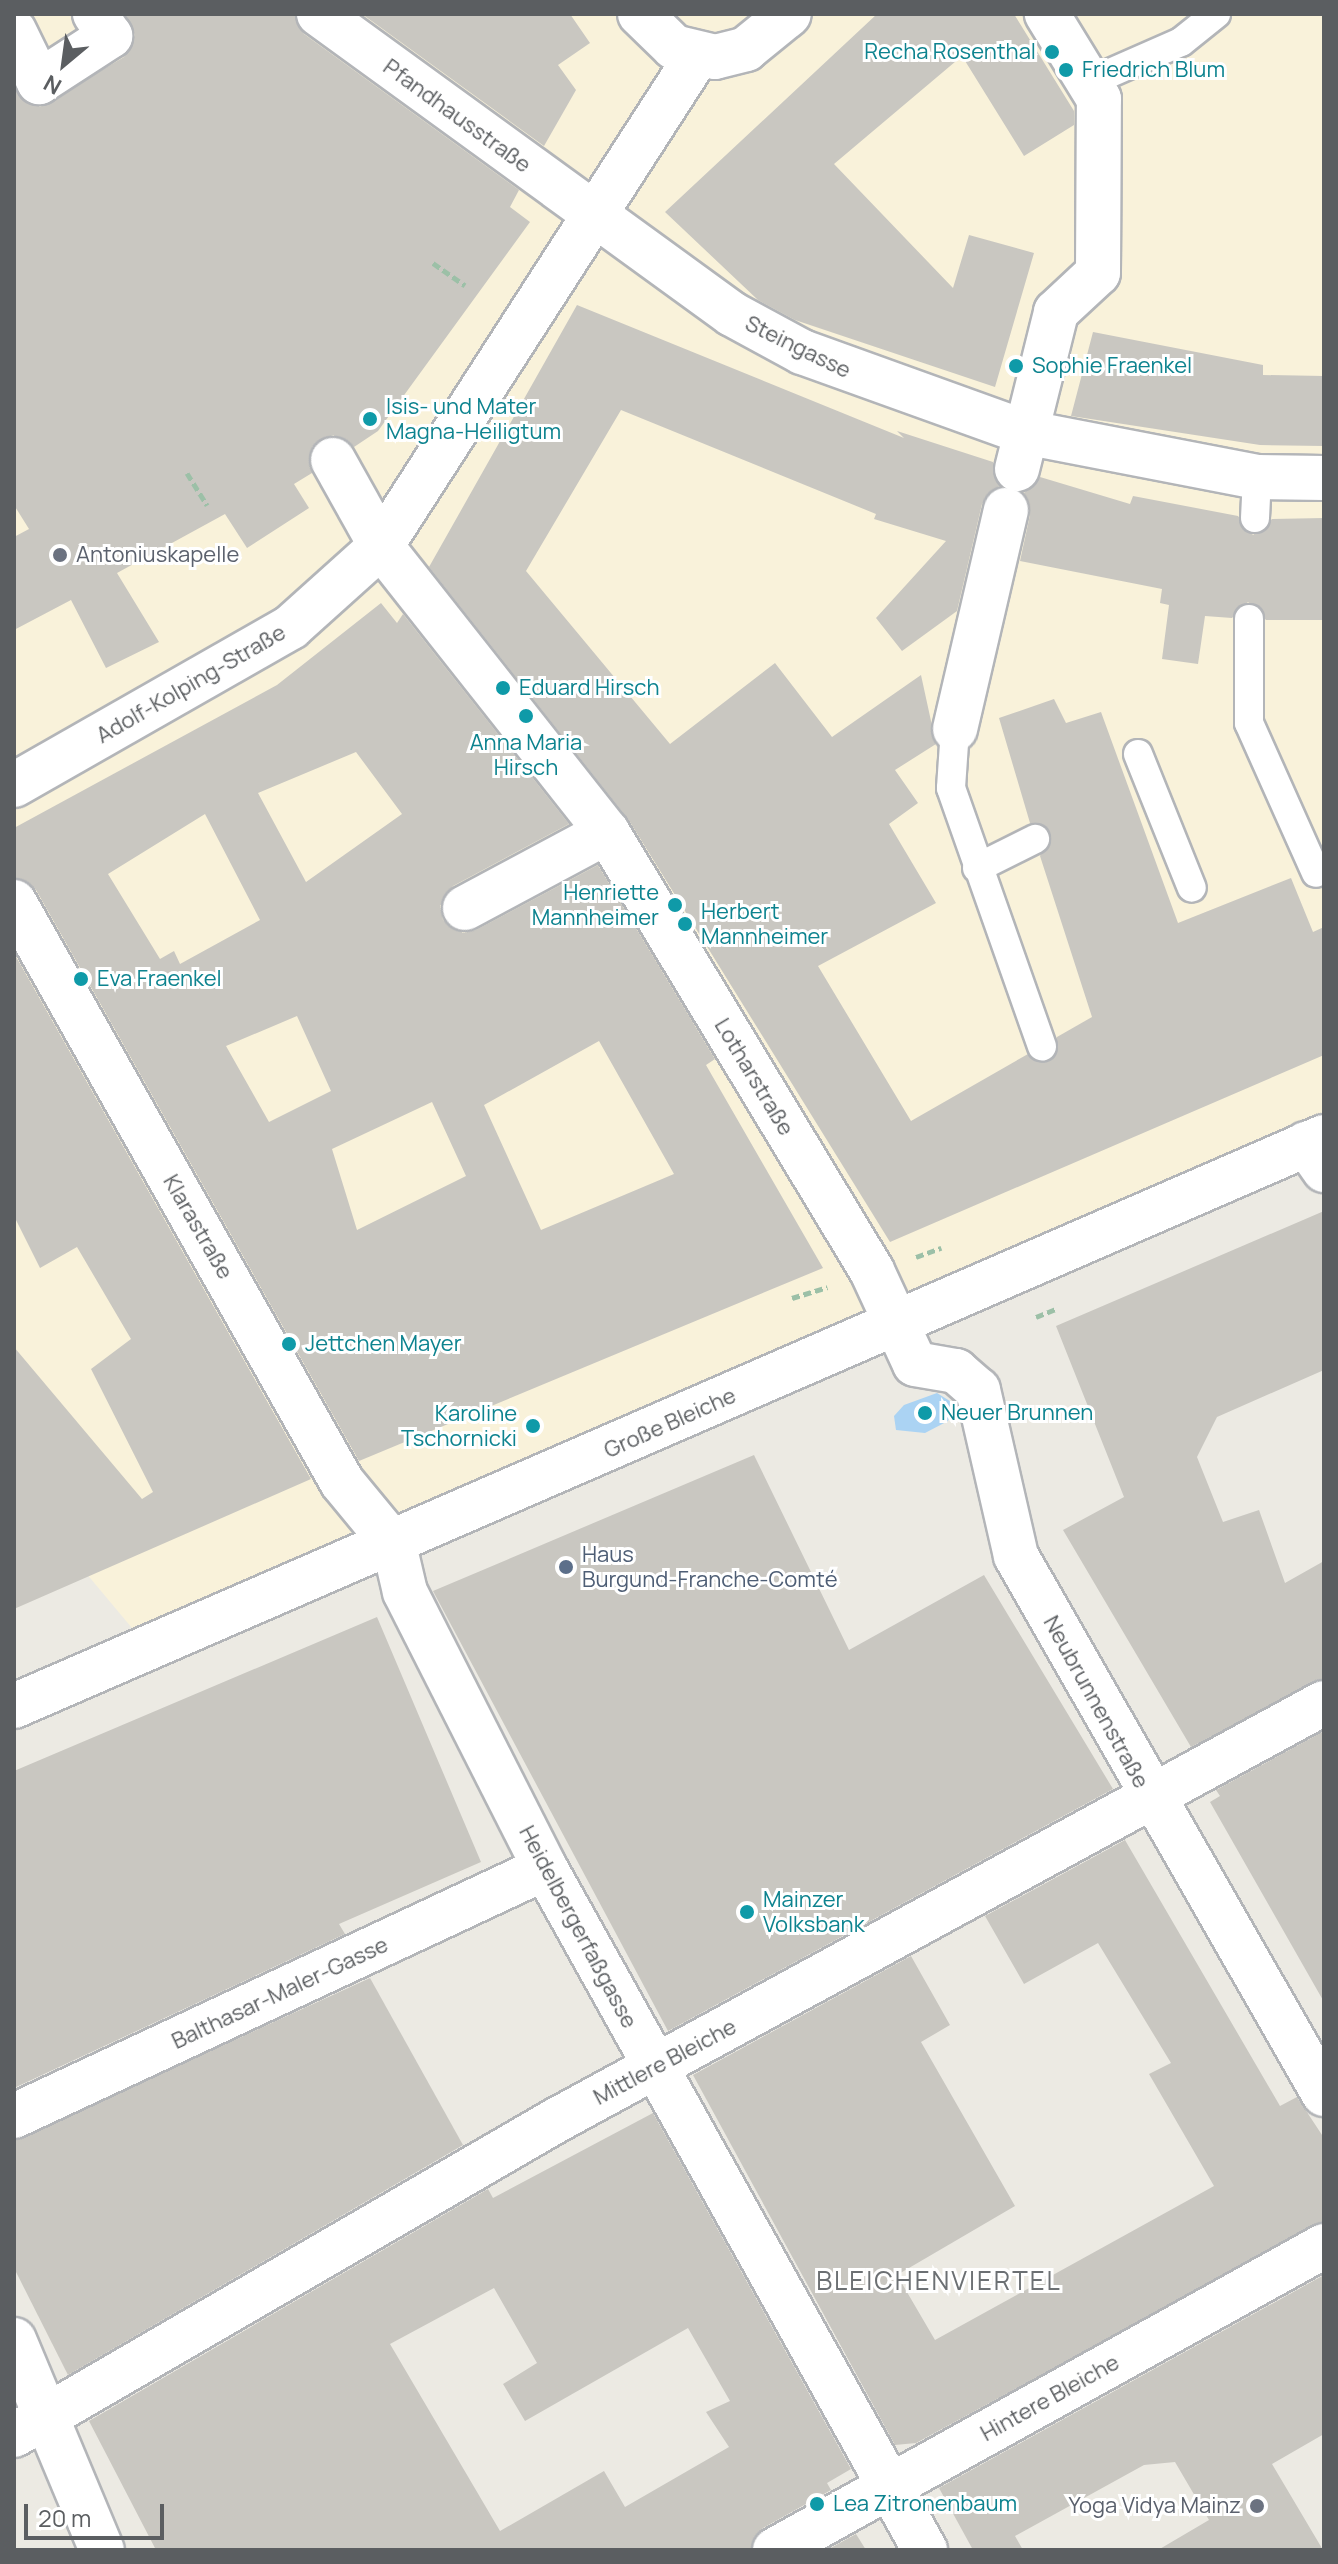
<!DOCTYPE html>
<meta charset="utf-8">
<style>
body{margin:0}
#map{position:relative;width:1338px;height:2564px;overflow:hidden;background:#eceae3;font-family:Manrope,sans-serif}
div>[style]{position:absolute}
.commercial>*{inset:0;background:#f9f2da}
.water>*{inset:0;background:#abd3f3}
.building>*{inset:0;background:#c9c7c1}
.path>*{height:5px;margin-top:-2.5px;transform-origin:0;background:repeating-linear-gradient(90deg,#9cc0a7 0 8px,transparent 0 12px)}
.roads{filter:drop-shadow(2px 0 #b3b5b8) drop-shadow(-2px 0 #b3b5b8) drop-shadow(0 2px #b3b5b8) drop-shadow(0 -2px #b3b5b8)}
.lane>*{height:28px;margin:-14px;padding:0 14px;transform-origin:14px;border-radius:14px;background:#fff}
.street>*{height:44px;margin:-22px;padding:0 22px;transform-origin:22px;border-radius:22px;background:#fff}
.secondary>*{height:44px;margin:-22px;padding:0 22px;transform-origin:22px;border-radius:22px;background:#fff}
.dots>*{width:22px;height:22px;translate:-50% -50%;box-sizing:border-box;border:4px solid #fff;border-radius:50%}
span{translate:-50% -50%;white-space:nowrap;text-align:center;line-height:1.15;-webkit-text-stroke:6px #fff;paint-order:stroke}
.culture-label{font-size:22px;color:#0d838f}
.right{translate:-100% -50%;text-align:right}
.left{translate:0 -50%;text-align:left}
.street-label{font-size:22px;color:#5b5e61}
.worship-label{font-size:22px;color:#5b616d}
.service-label{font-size:22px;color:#4e5e75}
.quarter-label{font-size:26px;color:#6c7073;letter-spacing:2px}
.frame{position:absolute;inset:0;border:16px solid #5b5e61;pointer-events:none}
.north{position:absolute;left:24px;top:24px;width:80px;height:80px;-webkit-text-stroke:6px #fff;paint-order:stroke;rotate:209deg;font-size:22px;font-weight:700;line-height:32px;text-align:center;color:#5b5e61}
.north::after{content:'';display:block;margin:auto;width:28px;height:36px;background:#5b5e61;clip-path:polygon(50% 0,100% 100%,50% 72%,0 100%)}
.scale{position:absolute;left:24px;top:2504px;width:140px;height:36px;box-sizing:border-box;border:4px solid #5b5e61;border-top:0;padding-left:10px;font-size:24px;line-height:28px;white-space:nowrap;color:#5b5e61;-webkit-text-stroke:6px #fff;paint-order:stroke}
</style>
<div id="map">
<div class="commercial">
<div style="clip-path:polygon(14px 14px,1324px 14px,1324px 1138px,137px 1634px,14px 1487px)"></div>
</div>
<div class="water">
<div style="clip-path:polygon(937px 1393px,953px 1403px,948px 1421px,925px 1433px,896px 1430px,894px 1416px,904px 1405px)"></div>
</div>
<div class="building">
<div style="clip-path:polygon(125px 14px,294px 14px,304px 34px,519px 190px,510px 207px,530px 222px,378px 431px,354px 447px,333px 435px,312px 447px,312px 473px,294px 484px,309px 508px,247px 548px,225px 514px,117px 573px,159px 642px,106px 668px,71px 600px,14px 630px,14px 537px,29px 529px,14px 505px,14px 88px,40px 107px,124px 57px,135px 35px)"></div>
<div style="clip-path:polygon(362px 14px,570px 14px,590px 43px,558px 65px,576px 90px,544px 146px)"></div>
<div style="clip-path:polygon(877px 14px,1014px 14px,1074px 111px,1074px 125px,1024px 156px,962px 56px,834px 164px,953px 288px,969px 235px,1034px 253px,995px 387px,795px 320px,758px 300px,665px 212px)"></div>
<div style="clip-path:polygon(577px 305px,904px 438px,897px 431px,993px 462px,999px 486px,982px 504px,957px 611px,902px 651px,876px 618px,946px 541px,874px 519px,876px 514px,621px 410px,526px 571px,670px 744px,775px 663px,832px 737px,921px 675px,936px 744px,895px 770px,918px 803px,889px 824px,936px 903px,818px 966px,911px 1121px,1028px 1054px,1048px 1062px,1057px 1037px,1092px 1017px,1040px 856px,1050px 832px,1030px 823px,999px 718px,1054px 699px,1066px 723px,1101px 712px,1178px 923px,1291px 878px,1313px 932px,1324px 927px,1324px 1055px,890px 1242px,628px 819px,429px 567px)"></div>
<div style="clip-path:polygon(1093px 332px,1263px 365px,1263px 375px,1324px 376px,1324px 446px,1260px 445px,1071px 416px)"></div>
<div style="clip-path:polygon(1040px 477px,1130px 504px,1133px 496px,1238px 516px,1253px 535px,1272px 519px,1324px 518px,1324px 620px,1266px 620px,1248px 602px,1232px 618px,1205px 616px,1198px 664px,1162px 659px,1169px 605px,1160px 603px,1162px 589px,1020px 561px,1030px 515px,1024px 493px)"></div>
<div style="clip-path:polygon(evenodd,381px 603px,397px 623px,403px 614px,569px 824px,453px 886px,440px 906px,443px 920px,463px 933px,476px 930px,598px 865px,715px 1059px,706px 1065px,823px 1268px,359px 1461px,36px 890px,14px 877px,14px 828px,277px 685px,381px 603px,356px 752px,402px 814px,306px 882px,258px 793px,356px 752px,381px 603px,205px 814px,260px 920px,180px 964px,174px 951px,160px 959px,108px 874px,205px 814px,381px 603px,297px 1016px,331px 1091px,269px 1122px,226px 1046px,297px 1016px,381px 603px,599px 1041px,674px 1174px,541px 1230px,484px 1105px,599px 1041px,381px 603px,432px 1102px,466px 1176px,357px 1230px,332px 1149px,432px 1102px)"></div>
<div style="clip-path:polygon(14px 953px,311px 1479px,14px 1609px,14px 1347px,142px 1499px,153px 1492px,91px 1369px,131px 1339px,77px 1247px,40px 1268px,14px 1216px)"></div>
<div style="clip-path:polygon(1324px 1211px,1324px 1370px,1217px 1417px,1197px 1457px,1223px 1522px,1259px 1510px,1285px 1583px,1324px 1561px,1324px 1678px,1191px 1747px,1063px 1530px,1124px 1497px,1056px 1326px)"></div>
<div style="clip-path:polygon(754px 1455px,849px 1650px,984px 1575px,1113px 1789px,668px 2031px,433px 1591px)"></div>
<div style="clip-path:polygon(377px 1617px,481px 1862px,339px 1924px,345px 1934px,14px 2088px,14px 1771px)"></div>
<div style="clip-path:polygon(1324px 1731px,1324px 2002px,1210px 1802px,1220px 1796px,1216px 1790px)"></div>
<div style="clip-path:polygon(1125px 1840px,1280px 2106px,1297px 2097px,1324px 2138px,1324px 2221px,916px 2443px,895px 2445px,693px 2075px,911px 1956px,950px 2025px,921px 2042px,1015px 2206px,897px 2275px,935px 2340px,1013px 2297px,1214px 2186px,1149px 2074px,1171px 2063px,1098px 1943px,1024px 1984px,985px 1916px)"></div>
<div style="clip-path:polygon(370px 1978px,463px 2145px,68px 2375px,14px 2268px,14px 2141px)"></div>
<div style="clip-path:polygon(evenodd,653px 2113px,851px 2469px,827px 2483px,831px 2490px,763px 2528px,750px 2550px,156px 2550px,89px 2421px,488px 2189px,493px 2198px,653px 2113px,494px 2288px,537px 2363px,503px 2384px,525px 2421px,688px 2328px,730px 2401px,706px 2412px,729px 2447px,625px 2507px,604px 2471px,500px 2531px,390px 2344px,494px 2288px)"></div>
<div style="clip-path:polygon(1324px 2275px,1324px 2434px,1272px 2464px,1323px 2550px,1158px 2550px,1209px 2520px,1175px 2462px,1144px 2465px,1015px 2536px,1023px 2550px,973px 2550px,939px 2488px)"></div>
<div style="clip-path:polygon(856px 2534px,866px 2550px,827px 2550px)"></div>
</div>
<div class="path">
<div style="left:433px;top:263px;width:39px;rotate:35deg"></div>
<div style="left:187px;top:473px;width:38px;rotate:58deg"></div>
<div style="left:916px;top:1257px;width:27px;rotate:-20deg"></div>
<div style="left:792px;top:1298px;width:37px;rotate:-17deg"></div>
<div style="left:1036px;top:1317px;width:22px;rotate:-22deg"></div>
</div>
<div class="roads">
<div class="lane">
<div style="left:1092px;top:81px;width:97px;rotate:-23.7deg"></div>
<div style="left:1181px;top:42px;width:45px;rotate:-38.7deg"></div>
<div style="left:1255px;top:518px;width:41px;rotate:-87.2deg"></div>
<div style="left:1249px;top:619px;width:104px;rotate:90deg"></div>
<div style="left:1249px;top:723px;width:164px;rotate:65.9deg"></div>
<div style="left:955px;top:729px;width:59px;rotate:93.9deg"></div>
<div style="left:951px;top:788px;width:274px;rotate:70.6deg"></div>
<div style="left:1138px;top:754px;width:144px;rotate:68.1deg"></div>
<div style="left:977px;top:868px;width:65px;rotate:-26.6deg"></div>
</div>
<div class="street">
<div style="left:319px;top:14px;width:510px;rotate:35.99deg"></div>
<div style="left:732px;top:314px;width:80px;rotate:28.5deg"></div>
<div style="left:802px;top:352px;width:236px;rotate:19.8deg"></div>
<div style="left:1024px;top:432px;width:237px;rotate:10.9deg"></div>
<div style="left:1257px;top:477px;width:67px;rotate:0.9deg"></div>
<div style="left:640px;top:14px;width:47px;rotate:44.1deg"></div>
<div style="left:674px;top:47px;width:42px;rotate:13.7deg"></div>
<div style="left:715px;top:57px;width:32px;rotate:-14deg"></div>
<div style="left:746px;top:49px;width:55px;rotate:-39.1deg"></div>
<div style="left:14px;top:31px;width:57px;rotate:63.9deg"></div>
<div style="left:39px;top:82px;width:85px;rotate:-32.9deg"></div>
<div style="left:110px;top:36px;width:27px;rotate:-124deg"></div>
<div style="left:333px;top:460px;width:98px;rotate:60.8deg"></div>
<div style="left:381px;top:546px;width:365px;rotate:51.7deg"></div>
<div style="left:607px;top:832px;width:513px;rotate:58.88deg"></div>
<div style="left:872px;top:1271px;width:102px;rotate:65.2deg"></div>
<div style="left:915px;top:1364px;width:42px;rotate:9.7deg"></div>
<div style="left:956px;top:1371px;width:29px;rotate:41deg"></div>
<div style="left:978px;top:1390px;width:170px;rotate:77.1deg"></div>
<div style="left:1016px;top:1556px;width:620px;rotate:60.21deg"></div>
<div style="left:1017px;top:469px;width:162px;rotate:-76deg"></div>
<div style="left:1056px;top:312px;width:57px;rotate:-42.9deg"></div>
<div style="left:1098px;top:273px;width:174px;rotate:-89.7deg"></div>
<div style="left:1099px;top:99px;width:100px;rotate:-121.5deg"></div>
<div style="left:955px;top:729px;width:225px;rotate:-76.9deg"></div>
<div style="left:14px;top:785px;width:319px;rotate:-29.7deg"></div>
<div style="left:291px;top:627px;width:121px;rotate:-42deg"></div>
<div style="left:381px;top:546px;width:583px;rotate:-57.18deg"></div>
<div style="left:14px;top:902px;width:666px;rotate:60.51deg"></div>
<div style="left:342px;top:1482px;width:82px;rotate:50.5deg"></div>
<div style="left:394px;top:1545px;width:48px;rotate:76.8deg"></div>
<div style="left:405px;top:1592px;width:309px;rotate:63.1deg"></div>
<div style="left:545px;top:1868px;width:781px;rotate:60.87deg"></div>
<div style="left:465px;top:908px;width:161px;rotate:-28.2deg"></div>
<div style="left:1306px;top:1144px;width:32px;rotate:55deg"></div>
<div style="left:14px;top:2116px;width:586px;rotate:-25.03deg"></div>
<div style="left:14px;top:2340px;width:228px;rotate:67.3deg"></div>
<div style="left:14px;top:2435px;width:626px;rotate:-30.13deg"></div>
<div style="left:555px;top:2121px;width:875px;rotate:-28.53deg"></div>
<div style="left:775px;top:2550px;width:628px;rotate:-28.97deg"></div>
</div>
<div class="secondary">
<div style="left:14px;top:1706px;width:1428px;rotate:-23.48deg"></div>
</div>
</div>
<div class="dots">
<div style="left:1052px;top:52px;background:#0f9aa8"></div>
<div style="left:1066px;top:70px;background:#0f9aa8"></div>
<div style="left:1016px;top:366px;background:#0f9aa8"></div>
<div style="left:370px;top:419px;background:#0f9aa8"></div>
<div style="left:60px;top:555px;background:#6b7280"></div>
<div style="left:503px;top:688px;background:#0f9aa8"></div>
<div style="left:526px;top:716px;background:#0f9aa8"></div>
<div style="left:675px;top:905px;background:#0f9aa8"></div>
<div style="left:685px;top:924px;background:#0f9aa8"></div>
<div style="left:81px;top:979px;background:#0f9aa8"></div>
<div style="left:289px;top:1344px;background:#0f9aa8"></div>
<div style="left:925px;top:1413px;background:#0f9aa8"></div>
<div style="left:533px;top:1426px;background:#0f9aa8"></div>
<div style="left:566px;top:1567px;background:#5c6f8a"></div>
<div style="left:747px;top:1912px;background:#0f9aa8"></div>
<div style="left:817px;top:2504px;background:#0f9aa8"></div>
<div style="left:1257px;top:2506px;background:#6b7280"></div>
</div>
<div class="culture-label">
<span class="right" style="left:1036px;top:52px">Recha Rosenthal</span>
<span class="left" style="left:1082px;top:70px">Friedrich Blum</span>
<span class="left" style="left:1032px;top:366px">Sophie Fraenkel</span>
<span class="left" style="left:386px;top:419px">Isis- und Mater<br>Magna-Heiligtum</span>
<span class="left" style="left:519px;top:688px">Eduard Hirsch</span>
<span style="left:526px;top:755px">Anna Maria<br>Hirsch</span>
<span class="right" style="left:659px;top:905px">Henriette<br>Mannheimer</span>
<span class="left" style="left:701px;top:924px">Herbert<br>Mannheimer</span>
<span class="left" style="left:97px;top:979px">Eva Fraenkel</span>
<span class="left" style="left:305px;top:1344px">Jettchen Mayer</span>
<span class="right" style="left:517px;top:1426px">Karoline<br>Tschornicki</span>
<span class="left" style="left:941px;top:1413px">Neuer Brunnen</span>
<span class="left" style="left:763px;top:1912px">Mainzer<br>Volksbank</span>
<span class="left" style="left:833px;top:2504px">Lea Zitronenbaum</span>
</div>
<div class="street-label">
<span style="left:457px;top:116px;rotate:36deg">Pfandhausstraße</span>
<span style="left:798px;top:347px;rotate:26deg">Steingasse</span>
<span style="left:191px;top:684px;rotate:-30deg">Adolf-Kolping-Straße</span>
<span style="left:754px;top:1077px;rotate:59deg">Lotharstraße</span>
<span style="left:198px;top:1227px;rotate:60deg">Klarastraße</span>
<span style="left:670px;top:1423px;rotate:-24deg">Große Bleiche</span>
<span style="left:1096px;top:1702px;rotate:61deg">Neubrunnenstraße</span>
<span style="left:578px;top:1927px;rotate:62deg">Heidelbergerfaßgasse</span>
<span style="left:280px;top:1993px;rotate:-25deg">Balthasar-Maler-Gasse</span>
<span style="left:665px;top:2062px;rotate:-28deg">Mittlere Bleiche</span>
<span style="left:1050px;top:2398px;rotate:-29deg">Hintere Bleiche</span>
</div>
<div class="worship-label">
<span class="left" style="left:76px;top:555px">Antoniuskapelle</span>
<span class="right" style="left:1241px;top:2506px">Yoga Vidya Mainz</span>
</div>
<div class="service-label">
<span class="left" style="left:582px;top:1567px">Haus<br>Burgund-Franche-Comté</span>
</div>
<div class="quarter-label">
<span style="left:939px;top:2281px">BLEICHENVIERTEL</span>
</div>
<div class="frame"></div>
<div class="north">N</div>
<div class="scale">20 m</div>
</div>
